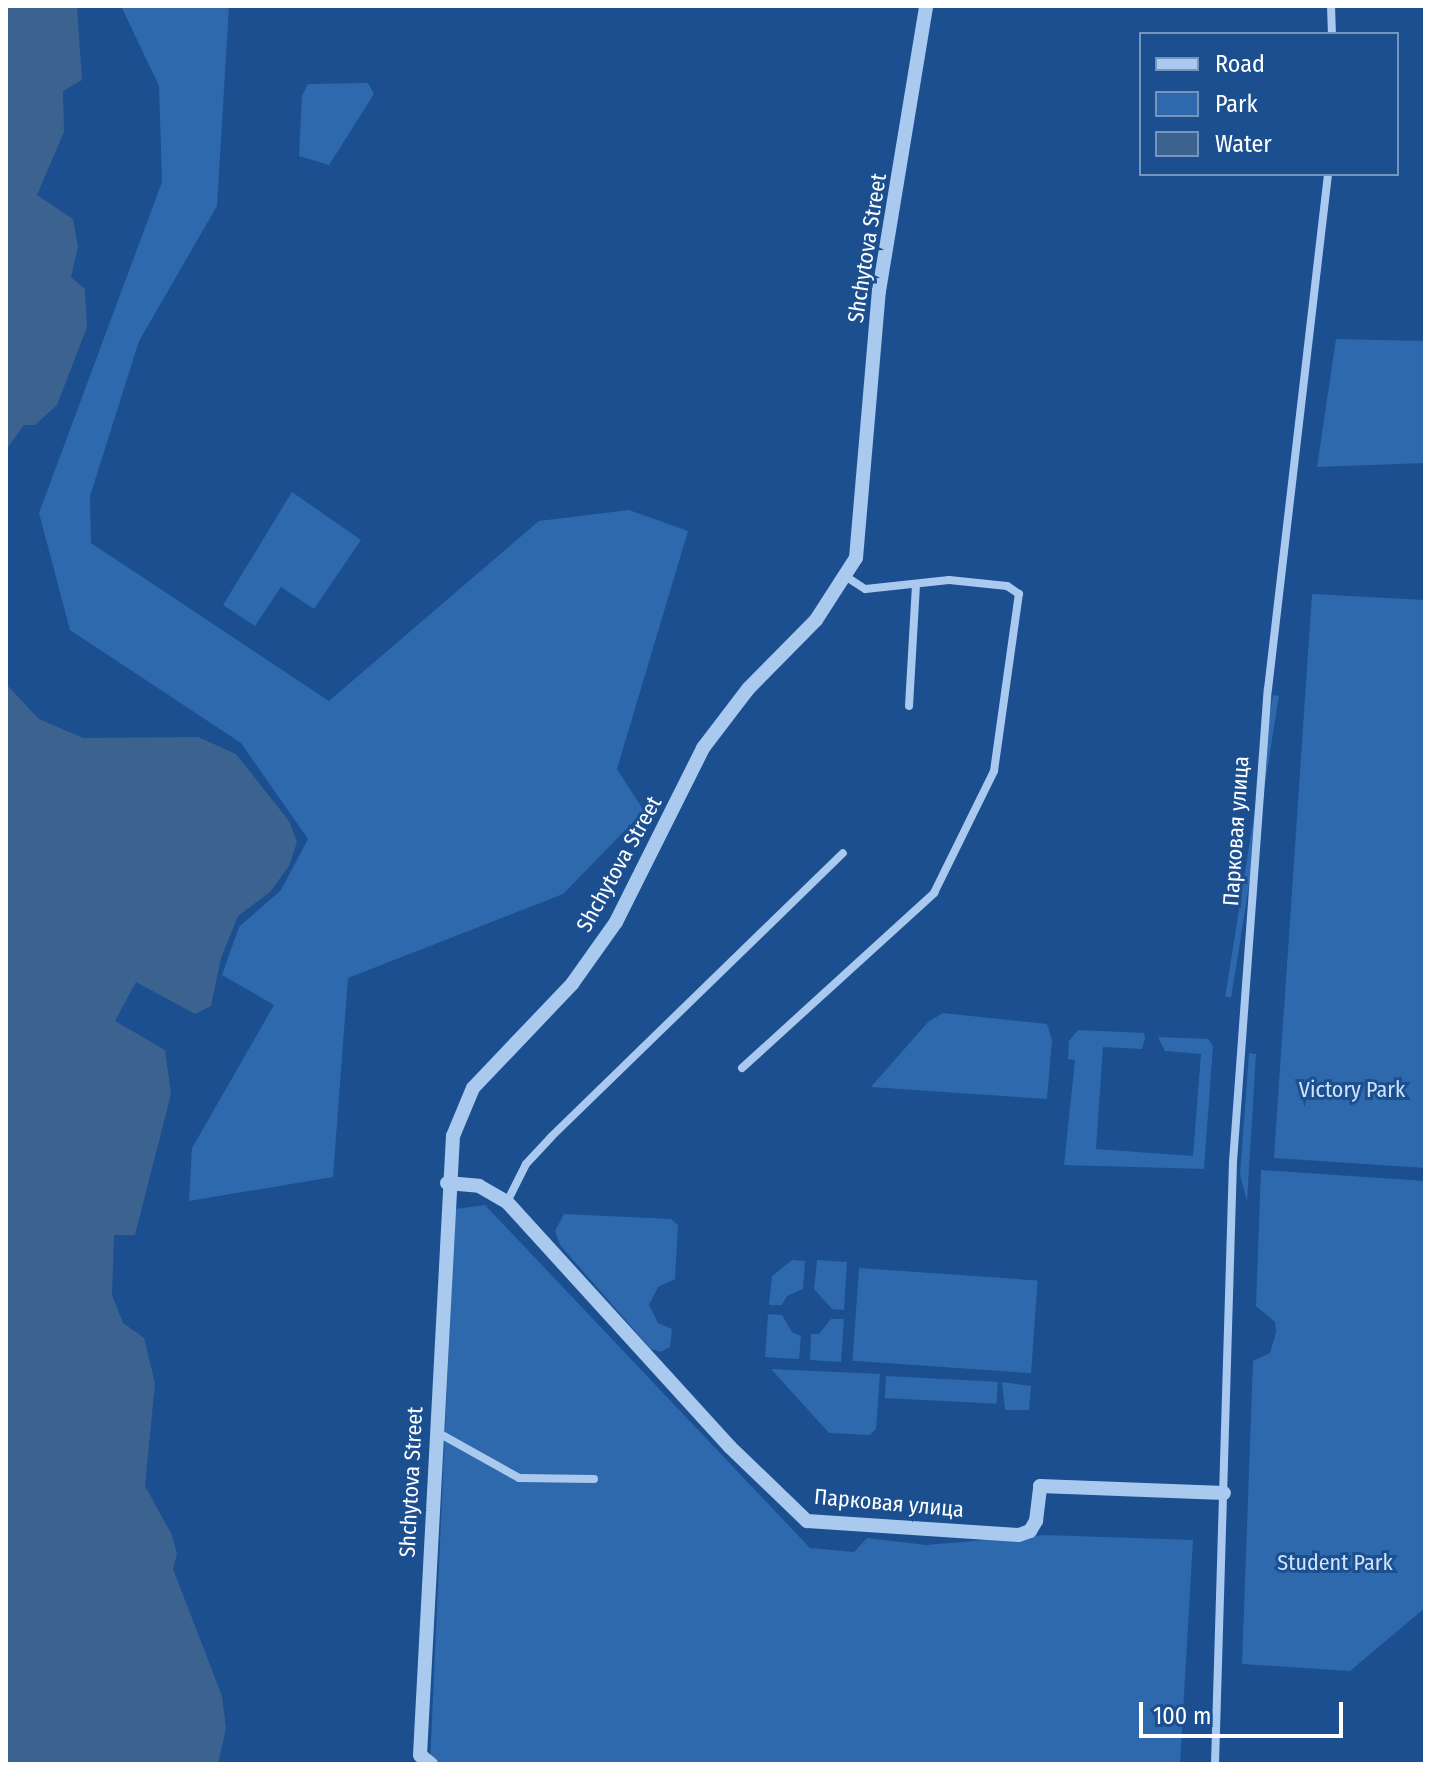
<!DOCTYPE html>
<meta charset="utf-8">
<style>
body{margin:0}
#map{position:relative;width:1431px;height:1770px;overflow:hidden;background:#1b4f8f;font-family:"Fira Sans Condensed",sans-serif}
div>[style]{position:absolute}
.green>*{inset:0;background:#2e69ad;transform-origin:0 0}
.water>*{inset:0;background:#3c6290}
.minor>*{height:8px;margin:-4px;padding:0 4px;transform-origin:4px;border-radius:4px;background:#a9c9ee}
.tertiary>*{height:14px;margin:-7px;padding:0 7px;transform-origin:7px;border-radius:7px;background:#a9c9ee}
span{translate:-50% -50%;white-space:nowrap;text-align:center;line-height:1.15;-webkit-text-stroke:6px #1b4f8f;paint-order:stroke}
.street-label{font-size:22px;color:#fff}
.park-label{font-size:22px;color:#cfe3fa}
.frame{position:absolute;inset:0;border:8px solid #fff;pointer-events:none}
.legend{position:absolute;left:1139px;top:32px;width:260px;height:144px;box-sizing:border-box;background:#1b4f8f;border:2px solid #7695bc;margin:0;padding:10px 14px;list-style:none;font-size:24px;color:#fff}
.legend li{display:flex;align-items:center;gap:16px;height:40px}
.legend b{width:40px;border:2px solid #7695bc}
.scale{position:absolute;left:1139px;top:1702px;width:204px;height:36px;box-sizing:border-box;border:4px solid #fff;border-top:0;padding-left:10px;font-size:24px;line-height:28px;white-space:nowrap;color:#fff;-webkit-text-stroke:6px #1b4f8f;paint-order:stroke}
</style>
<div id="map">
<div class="green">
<div style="clip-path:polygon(121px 6px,229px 6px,217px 206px,139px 341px,90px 496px,91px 543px,329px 701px,539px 521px,629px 510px,688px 531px,617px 769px,644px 811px,563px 894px,348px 978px,333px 1177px,189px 1201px,192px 1148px,274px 1005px,222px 975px,239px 927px,281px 890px,308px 839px,241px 743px,70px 630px,39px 513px,162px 182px,159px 86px)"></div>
<div style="clip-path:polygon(368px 83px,374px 94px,329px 165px,299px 156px,302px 96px,308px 84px)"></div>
<div style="clip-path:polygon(1336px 339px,1425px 341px,1425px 463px,1317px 467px)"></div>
<div style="clip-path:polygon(292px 492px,361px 540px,314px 609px,281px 587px,255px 626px,223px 605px)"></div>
<div style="clip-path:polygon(1312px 594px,1425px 600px,1425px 1168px,1274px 1158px)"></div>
<div style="left:1273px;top:695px;width:6px;height:305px;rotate:9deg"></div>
<div style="clip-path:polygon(943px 1013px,1047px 1024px,1052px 1040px,1047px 1099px,871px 1087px,928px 1022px)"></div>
<div style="clip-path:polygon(1078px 1030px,1144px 1033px,1145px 1038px,1142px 1049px,1103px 1047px,1096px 1149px,1193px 1156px,1201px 1054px,1165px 1051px,1158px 1037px,1208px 1039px,1213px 1046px,1204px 1169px,1064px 1165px,1075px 1060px,1068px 1059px,1069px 1041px)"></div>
<div style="clip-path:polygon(1249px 1053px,1256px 1054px,1247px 1201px,1240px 1175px)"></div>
<div style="clip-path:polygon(1261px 1170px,1425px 1181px,1425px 1608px,1350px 1671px,1242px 1664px,1253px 1361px,1270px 1353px,1276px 1332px,1275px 1322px,1256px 1306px)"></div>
<div style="clip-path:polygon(485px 1205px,810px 1548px,854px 1552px,867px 1538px,926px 1545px,1045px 1535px,1193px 1540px,1180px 1764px,430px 1764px,455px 1209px)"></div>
<div style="clip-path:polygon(564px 1214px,671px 1219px,678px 1225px,675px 1279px,658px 1287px,649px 1305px,658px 1323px,672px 1329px,670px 1347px,661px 1352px,651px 1349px,560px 1245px,555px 1231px)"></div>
<div style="clip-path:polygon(792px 1260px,805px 1261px,803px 1289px,787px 1296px,782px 1305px,769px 1305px,772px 1276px)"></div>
<div style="clip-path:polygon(817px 1260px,847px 1262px,844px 1310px,832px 1309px,814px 1289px)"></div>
<div style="left:859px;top:1268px;width:179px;height:93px;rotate:4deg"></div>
<div style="clip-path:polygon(768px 1314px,782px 1315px,792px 1332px,801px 1336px,799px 1359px,765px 1357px)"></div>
<div style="clip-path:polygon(831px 1319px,844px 1319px,841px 1362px,810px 1360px,811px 1334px,819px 1334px)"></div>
<div style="clip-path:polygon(771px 1369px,880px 1374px,876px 1429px,870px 1435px,829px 1433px)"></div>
<div style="left:886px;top:1376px;width:112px;height:22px;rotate:3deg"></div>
<div style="clip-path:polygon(1002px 1382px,1031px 1386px,1029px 1410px,1005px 1410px)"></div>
</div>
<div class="water">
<div style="clip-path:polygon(6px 6px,77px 6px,82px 80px,63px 91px,64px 132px,37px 195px,73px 219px,78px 247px,71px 277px,85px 289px,87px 327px,57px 405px,35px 425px,24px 425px,6px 450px)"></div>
<div style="clip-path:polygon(6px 684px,39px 719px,83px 738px,198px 737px,236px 754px,289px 821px,297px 842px,289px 866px,270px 892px,238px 916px,221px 958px,211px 1006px,195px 1014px,136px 982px,115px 1021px,165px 1050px,171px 1094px,135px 1235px,114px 1235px,112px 1295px,123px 1323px,144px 1338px,155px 1383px,145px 1486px,172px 1535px,177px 1554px,173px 1569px,222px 1696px,226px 1728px,218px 1764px,6px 1764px)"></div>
</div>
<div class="minor">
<div style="left:1331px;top:6px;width:28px;rotate:88deg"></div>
<div style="left:909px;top:706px;width:122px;rotate:-86.7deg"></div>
<div style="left:742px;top:1068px;width:260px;rotate:-42.3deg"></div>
<div style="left:934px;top:893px;width:136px;rotate:-63.8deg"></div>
<div style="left:994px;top:771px;width:179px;rotate:-82deg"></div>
<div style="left:1019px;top:594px;width:14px;rotate:-146deg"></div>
<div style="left:1007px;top:586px;width:58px;rotate:-174.1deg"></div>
<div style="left:949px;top:580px;width:84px;rotate:173.9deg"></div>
<div style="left:865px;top:589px;width:24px;rotate:-147deg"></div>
<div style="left:507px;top:1202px;width:42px;rotate:-63.4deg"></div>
<div style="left:526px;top:1164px;width:37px;rotate:-47deg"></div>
<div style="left:551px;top:1137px;width:407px;rotate:-44.2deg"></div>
<div style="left:435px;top:1431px;width:96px;rotate:29.2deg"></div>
<div style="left:519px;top:1478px;width:75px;rotate:0.8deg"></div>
<div style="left:1215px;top:1764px;width:602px;rotate:-88.29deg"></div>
<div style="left:1233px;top:1162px;width:474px;rotate:-85.8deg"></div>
<div style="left:1268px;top:689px;width:518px;rotate:-83.35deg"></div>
</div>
<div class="tertiary">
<div style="left:447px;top:1183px;width:32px;rotate:5deg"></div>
<div style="left:479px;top:1186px;width:32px;rotate:30deg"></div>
<div style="left:507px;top:1202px;width:331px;rotate:47.7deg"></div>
<div style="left:730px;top:1447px;width:107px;rotate:43.9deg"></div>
<div style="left:807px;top:1521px;width:212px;rotate:3.8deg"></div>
<div style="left:1019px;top:1535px;width:12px;rotate:-20deg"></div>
<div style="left:1030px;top:1531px;width:12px;rotate:-59deg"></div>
<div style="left:1036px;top:1521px;width:35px;rotate:-83deg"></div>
<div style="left:1040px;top:1486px;width:184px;rotate:2.2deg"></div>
<div style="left:431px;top:1764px;width:14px;rotate:-141deg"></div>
<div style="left:420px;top:1755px;width:620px;rotate:-86.95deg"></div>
<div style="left:453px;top:1136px;width:52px;rotate:-67.4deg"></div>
<div style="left:473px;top:1088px;width:144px;rotate:-46.4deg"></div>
<div style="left:572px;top:984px;width:76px;rotate:-54.6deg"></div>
<div style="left:616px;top:922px;width:195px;rotate:-63.4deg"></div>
<div style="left:703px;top:748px;width:74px;rotate:-52.7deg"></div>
<div style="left:748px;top:689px;width:97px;rotate:-45.4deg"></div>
<div style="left:816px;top:620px;width:74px;rotate:-57.2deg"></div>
<div style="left:856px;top:558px;width:268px;rotate:-85.1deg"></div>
<div style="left:879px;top:291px;width:289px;rotate:-80.6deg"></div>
</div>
<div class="street-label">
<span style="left:867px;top:248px;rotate:-81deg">Shchytova Street</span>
<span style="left:1236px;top:831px;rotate:-86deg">Парковая улица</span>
<span style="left:619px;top:864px;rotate:-61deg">Shchytova Street</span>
<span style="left:411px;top:1482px;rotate:-87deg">Shchytova Street</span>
<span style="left:889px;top:1503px;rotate:5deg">Парковая улица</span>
</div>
<div class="park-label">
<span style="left:1352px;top:1090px">Victory Park</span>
<span style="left:1335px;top:1563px">Student Park</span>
</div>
<div class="frame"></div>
<ul class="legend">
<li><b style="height:10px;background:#a9c9ee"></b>Road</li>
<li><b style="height:22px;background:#2e69ad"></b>Park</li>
<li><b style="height:22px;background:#3c6290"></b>Water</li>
</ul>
<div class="scale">100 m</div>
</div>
